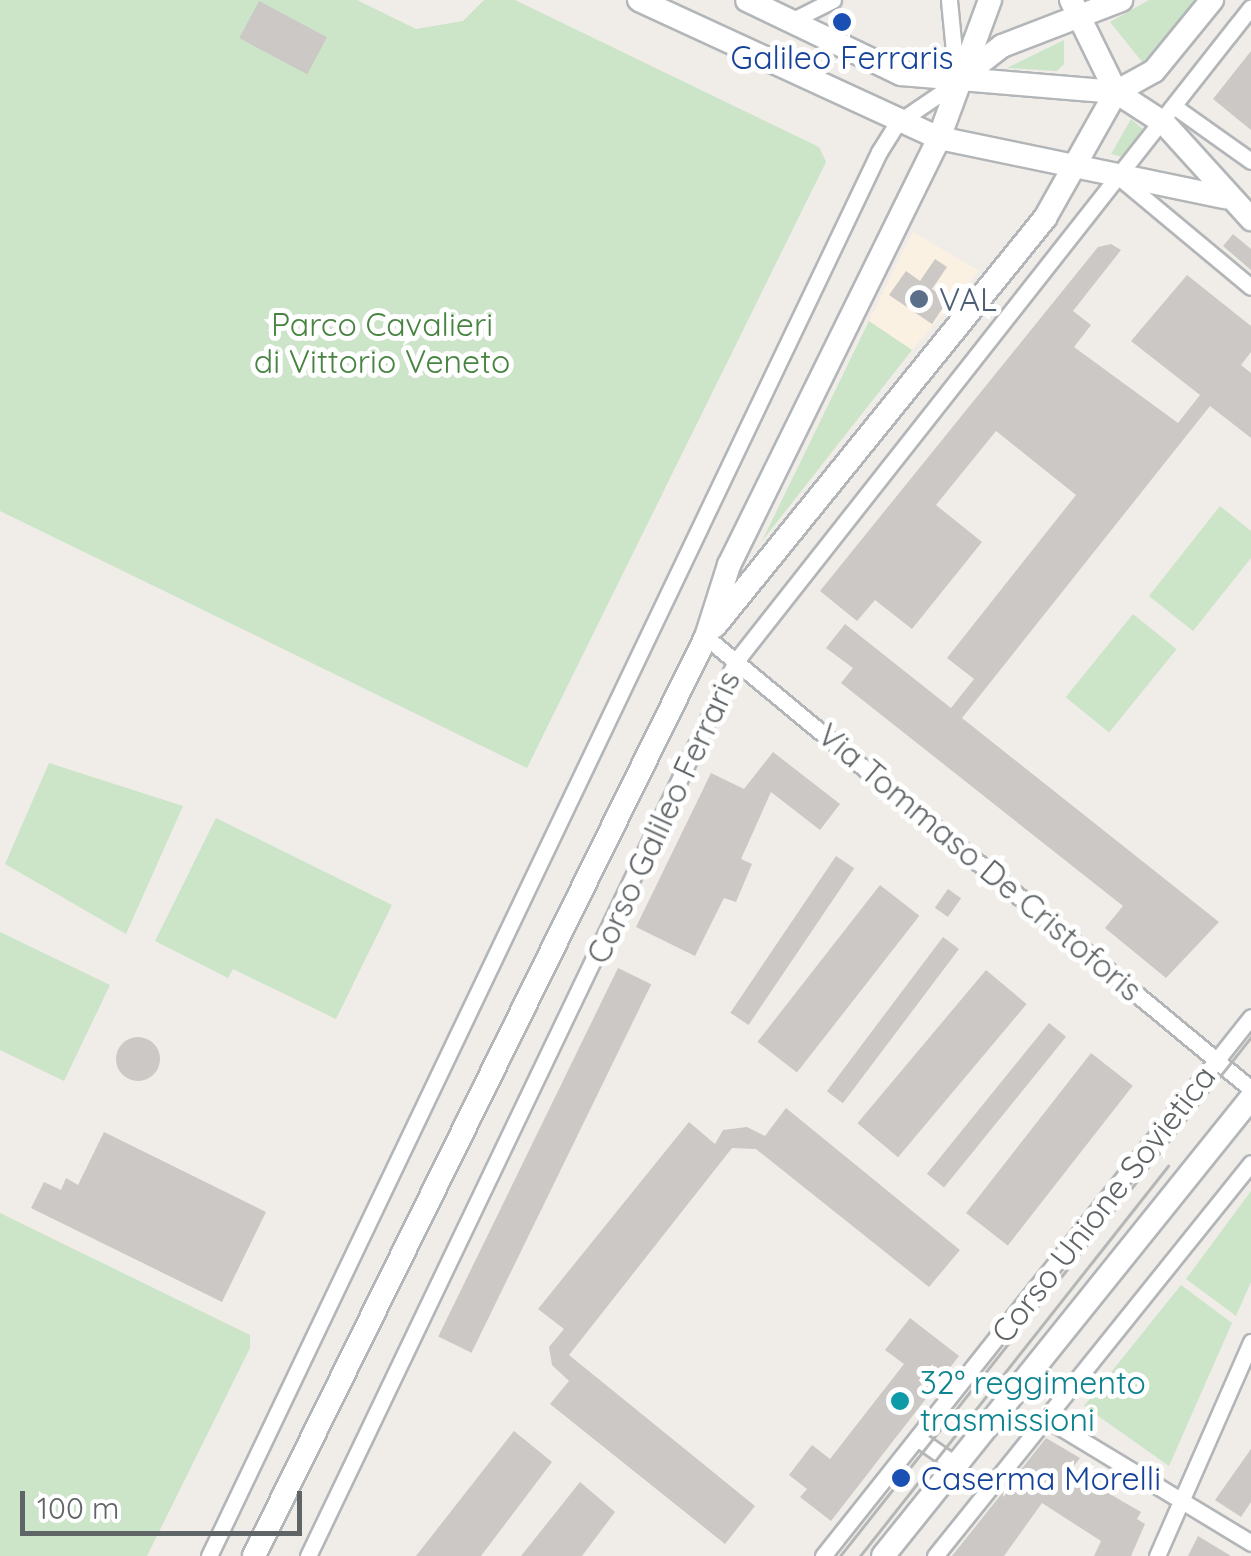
<!DOCTYPE html>
<meta charset="utf-8">
<style>
body{margin:0}
#map{position:relative;width:1251px;height:1556px;overflow:hidden;background:#f0ede8;font-family:Quicksand,sans-serif}
div>[style]{position:absolute}
.commercial>*{inset:0;background:#fbf1e2}
.green>*{inset:0;background:#cce4c8;transform-origin:0 0}
.building>*{inset:0;background:#cbc8c5;transform-origin:0 0}
.round{border-radius:50%}
.roads{filter:drop-shadow(2px 0 #b3b6b8) drop-shadow(-2px 0 #b3b6b8) drop-shadow(0 2px #b3b6b8) drop-shadow(0 -2px #b3b6b8)}
.street>*{height:15px;margin:-7.5px;padding:0 7.5px;transform-origin:7.5px;border-radius:7.5px;background:#fff}
.secondary>*{height:22px;margin:-11px;padding:0 11px;transform-origin:11px;border-radius:11px;background:#fff}
.tram>*{height:2.5px;margin:-1.25px;padding:0 1.25px;transform-origin:1.25px;border-radius:1.25px;background:#b5b6b6}
.dots>*{width:28px;height:28px;translate:-50% -50%;box-sizing:border-box;border:5px solid #fff;border-radius:50%}
span{translate:-50% -50%;white-space:nowrap;text-align:center;line-height:1.15;-webkit-text-stroke:10px #fff;paint-order:stroke}
.transit-label{font-size:32px;color:#164399}
.left{translate:0 -50%;text-align:left}
.service-label{font-size:32px;color:#4e5e75}
.park-label{font-size:32px;color:#488441}
.street-label{font-size:32px;color:#5f6466}
.culture-label{font-size:32px;color:#0d838f}
.scale{position:absolute;left:20px;top:1491px;width:282px;height:45px;box-sizing:border-box;border:5px solid #5f6466;border-top:0;padding-left:12px;font-size:30px;line-height:35px;white-space:nowrap;color:#5f6466;-webkit-text-stroke:8px #fff;paint-order:stroke}
</style>
<div id="map">
<div class="commercial">
<div style="clip-path:polygon(913px 232px,979px 271px,912px 350px,869px 321px)"></div>
</div>
<div class="green">
<div style="clip-path:polygon(0 0,357px 0,416px 29px,463px 21px,484px 0,515px 0,819px 147px,826px 162px,527px 768px,0 511px)"></div>
<div style="clip-path:polygon(1149px 0,1195px 0,1143px 63px,1110px 22px)"></div>
<div style="clip-path:polygon(1064px 40px,1064px 64px,1057px 71px,1007px 68px)"></div>
<div style="clip-path:polygon(1131px 119px,1145px 131px,1123px 157px,1111px 154px)"></div>
<div style="clip-path:polygon(869px 321px,912px 350px,762px 541px)"></div>
<div style="clip-path:polygon(1220px 506px,1251px 531px,1251px 558px,1193px 631px,1149px 596px)"></div>
<div style="left:1133px;top:614px;width:56px;height:107px;rotate:39deg"></div>
<div style="clip-path:polygon(49px 763px,183px 806px,126px 934px,5px 864px)"></div>
<div style="clip-path:polygon(216px 818px,392px 905px,336px 1019px,233px 969px,228px 978px,155px 941px)"></div>
<div style="clip-path:polygon(0 932px,110px 985px,64px 1081px,0 1050px)"></div>
<div style="clip-path:polygon(1251px 1191px,1251px 1282px,1236px 1316px,1186px 1279px)"></div>
<div style="clip-path:polygon(0 1213px,250px 1335px,250px 1348px,147px 1556px,0 1556px)"></div>
<div style="clip-path:polygon(1181px 1285px,1232px 1323px,1169px 1466px,1084px 1406px)"></div>
</div>
<div class="building">
<div style="left:259px;top:1px;width:77px;height:42px;rotate:28deg"></div>
<div style="clip-path:polygon(1251px 51px,1251px 130px,1213px 99px)"></div>
<div style="clip-path:polygon(1233px 234px,1251px 249px,1251px 270px,1223px 246px)"></div>
<div style="clip-path:polygon(1111px 244px,1121px 250px,1073px 311px,1091px 325px,1074px 347px,1178px 423px,1200px 395px,1131px 341px,1187px 275px,1251px 326px,1251px 352px,1241px 365px,1251px 373px,1251px 438px,1210px 406px,962px 718px,1219px 922px,1166px 978px,1105px 928px,1123px 906px,841px 683px,853px 668px,826px 648px,845px 624px,951px 708px,974px 679px,947px 658px,1076px 495px,996px 431px,936px 505px,982px 542px,912px 629px,875px 600px,857px 621px,820px 591px,1098px 247px)"></div>
<div style="clip-path:polygon(935px 259px,947px 267px,932px 289px,948px 300px,932px 324px,889px 295px,906px 271px,920px 281px)"></div>
<div style="clip-path:polygon(773px 752px,840px 804px,820px 830px,771px 792px,741px 859px,752px 864px,736px 902px,724px 898px,695px 956px,636px 927px,711px 773px,744px 789px)"></div>
<div style="left:836px;top:856px;width:22px;height:189px;rotate:34deg"></div>
<div style="left:880px;top:885px;width:50px;height:199px;rotate:38deg"></div>
<div style="left:948px;top:889px;width:16px;height:23px;rotate:35deg"></div>
<div style="left:943px;top:937px;width:20px;height:193px;rotate:37deg"></div>
<div style="left:618px;top:968px;width:37px;height:410px;rotate:26deg"></div>
<div style="left:986px;top:970px;width:53px;height:200px;rotate:40deg"></div>
<div style="left:1049px;top:1023px;width:22px;height:194px;rotate:39deg"></div>
<div class="round" style="left:116px;top:1037px;width:44px;height:44px"></div>
<div style="left:1091px;top:1053px;width:53px;height:203px;rotate:38deg"></div>
<div style="clip-path:polygon(786px 1108px,960px 1250px,929px 1287px,756px 1149px,732px 1148px,569px 1355px,755px 1506px,725px 1544px,550px 1404px,569px 1381px,552px 1365px,549px 1347px,564px 1329px,538px 1309px,689px 1122px,715px 1144px,723px 1130px,747px 1127px,765px 1136px)"></div>
<div style="clip-path:polygon(104px 1132px,266px 1212px,222px 1302px,31px 1208px,44px 1182px,61px 1190px,66px 1178px,78px 1185px)"></div>
<div style="clip-path:polygon(910px 1318px,959px 1356px,831px 1521px,800px 1497px,807px 1489px,789px 1475px,812px 1445px,830px 1459px,904px 1364px,885px 1350px)"></div>
<div style="clip-path:polygon(514px 1431px,552px 1462px,481px 1556px,416px 1556px)"></div>
<div style="clip-path:polygon(1046px 1438px,1080px 1458px,1070px 1471px,1141px 1512px,1137px 1519px,1145px 1524px,1131px 1556px,1094px 1556px,1101px 1541px,1042px 1503px,1004px 1556px,952px 1556px)"></div>
<div style="clip-path:polygon(1251px 1449px,1251px 1502px,1241px 1517px,1215px 1500px)"></div>
<div style="clip-path:polygon(580px 1482px,615px 1512px,582px 1556px,521px 1556px)"></div>
<div style="clip-path:polygon(1198px 1536px,1231px 1556px,1188px 1556px)"></div>
</div>
<div class="roads">
<div class="street">
<div style="left:791px;top:21px;width:47px;rotate:-26.6deg"></div>
<div style="left:1175px;top:107px;width:93px;rotate:35.4deg"></div>
<div style="left:1120px;top:178px;width:170px;rotate:39.8deg"></div>
<div style="left:706px;top:637px;width:708px;rotate:39.67deg"></div>
<div style="left:1045px;top:1418px;width:241px;rotate:31.2deg"></div>
<div style="left:917px;top:1438px;width:47px;rotate:34.7deg"></div>
<div style="left:209px;top:1556px;width:1556px;rotate:-64.49deg"></div>
<div style="left:879px;top:152px;width:34px;rotate:-58deg"></div>
<div style="left:897px;top:123px;width:73px;rotate:-34.3deg"></div>
<div style="left:957px;top:82px;width:82px;rotate:-95.6deg"></div>
<div style="left:308px;top:1556px;width:992px;rotate:-64.44deg"></div>
<div style="left:736px;top:661px;width:832px;rotate:-51.78deg"></div>
<div style="left:823px;top:1556px;width:688px;rotate:-51.55deg"></div>
<div style="left:935px;top:1556px;width:504px;rotate:-51.2deg"></div>
<div style="left:1157px;top:1556px;width:234px;rotate:-66.3deg"></div>
</div>
<div class="secondary">
<div style="left:639px;top:0;width:330px;rotate:24.7deg"></div>
<div style="left:939px;top:138px;width:292px;rotate:11.7deg"></div>
<div style="left:747px;top:0;width:171px;rotate:25.7deg"></div>
<div style="left:901px;top:74px;width:216px;rotate:4.8deg"></div>
<div style="left:1116px;top:92px;width:43px;rotate:-28.9deg"></div>
<div style="left:1154px;top:71px;width:92px;rotate:-50.8deg"></div>
<div style="left:1071px;top:0;width:102px;rotate:63.9deg"></div>
<div style="left:1116px;top:92px;width:57px;rotate:32.9deg"></div>
<div style="left:1164px;top:123px;width:130px;rotate:47.8deg"></div>
<div style="left:963px;top:76px;width:49px;rotate:-37.6deg"></div>
<div style="left:1002px;top:46px;width:128px;rotate:-21.1deg"></div>
<div style="left:715px;top:626px;width:525px;rotate:-51.03deg"></div>
<div style="left:1045px;top:218px;width:145px;rotate:-60.6deg"></div>
<div style="left:254px;top:1556px;width:1024px;rotate:-63.81deg"></div>
<div style="left:706px;top:637px;width:76px;rotate:-72.3deg"></div>
<div style="left:729px;top:565px;width:476px;rotate:-63.8deg"></div>
<div style="left:939px;top:138px;width:147px;rotate:-69.7deg"></div>
<div style="left:883px;top:1556px;width:588px;rotate:-51.22deg"></div>
</div>
</div>
<div class="tram">
<div style="left:840px;top:1556px;width:662px;rotate:-51.62deg"></div>
<div style="left:860px;top:1556px;width:497px;rotate:-51.7deg"></div>
</div>
<div class="dots">
<div style="left:842px;top:22px;background:#1a4fb4"></div>
<div style="left:919px;top:299px;background:#5c6f8a"></div>
<div style="left:900px;top:1401px;background:#0f9aa8"></div>
<div style="left:901px;top:1478px;background:#1a4fb4"></div>
</div>
<div class="transit-label">
<span style="left:842px;top:57px">Galileo Ferraris</span>
<span class="left" style="left:921px;top:1478px">Caserma Morelli</span>
</div>
<div class="service-label">
<span class="left" style="left:939px;top:299px">VAL</span>
</div>
<div class="park-label">
<span style="left:382px;top:343px">Parco Cavalieri<br>di Vittorio Veneto</span>
</div>
<div class="street-label">
<span style="left:663px;top:817px;rotate:-65deg">Corso Galileo Ferraris</span>
<span style="left:980px;top:862px;rotate:40deg">Via Tommaso De Cristoforis</span>
<span style="left:1103px;top:1204px;rotate:-52deg">Corso Unione Sovietica</span>
</div>
<div class="culture-label">
<span class="left" style="left:920px;top:1401px">32° reggimento<br>trasmissioni</span>
</div>
<div class="scale">100 m</div>
</div>
